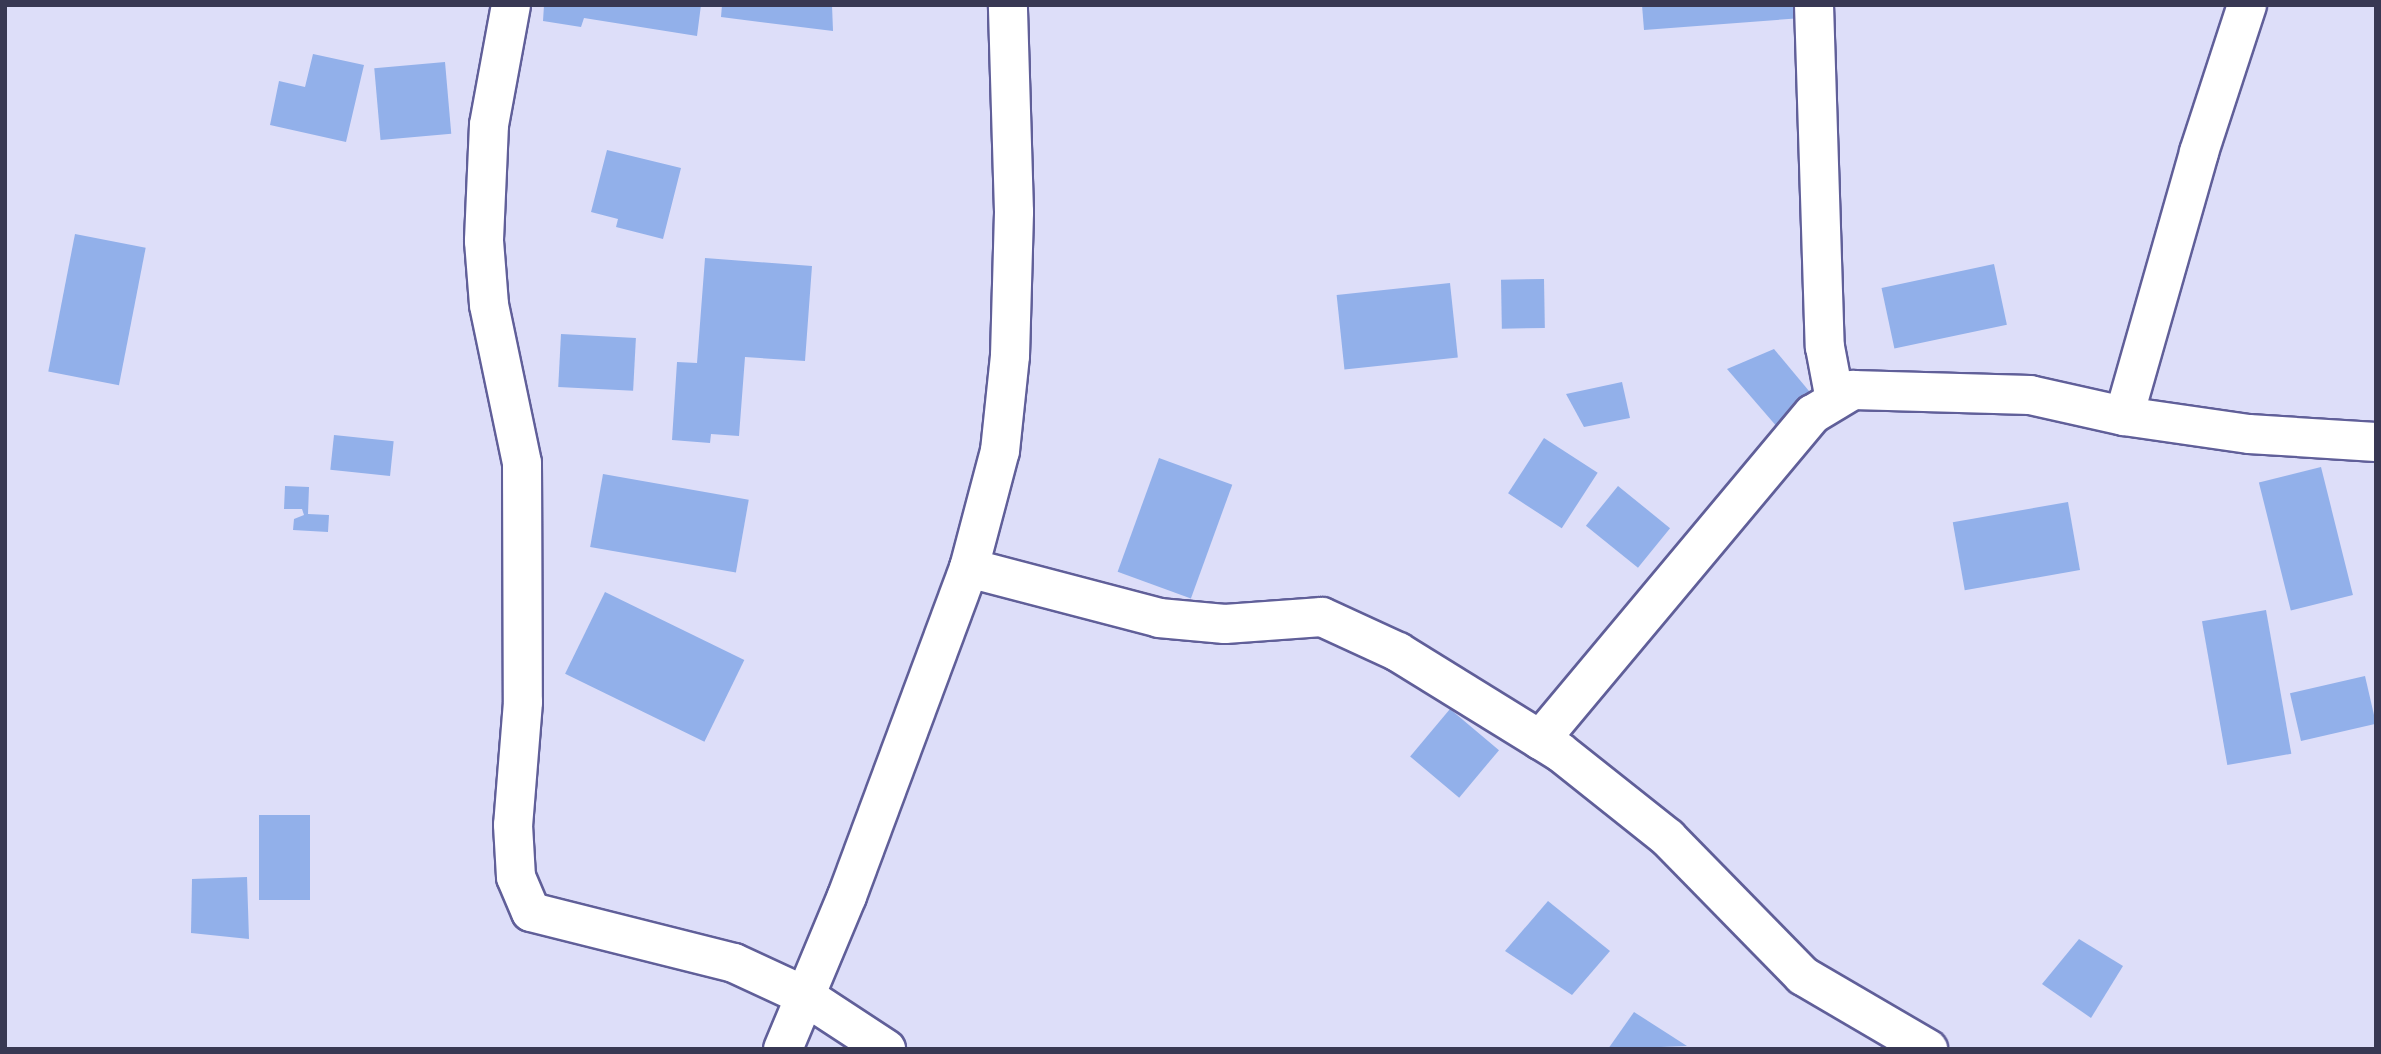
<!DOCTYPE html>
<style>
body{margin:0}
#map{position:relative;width:2381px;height:1054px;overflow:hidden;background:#dddef9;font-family:"Archivo Narrow",sans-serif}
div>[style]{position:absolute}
.building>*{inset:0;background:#92b0ea;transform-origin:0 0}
.roads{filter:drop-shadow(2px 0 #605f99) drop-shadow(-2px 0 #605f99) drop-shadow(0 2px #605f99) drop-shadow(0 -2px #605f99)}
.minor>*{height:38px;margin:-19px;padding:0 19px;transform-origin:19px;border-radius:19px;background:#fff}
span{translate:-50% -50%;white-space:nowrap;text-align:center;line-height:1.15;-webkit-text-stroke:5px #ecedfa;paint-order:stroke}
.frame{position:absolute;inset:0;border:7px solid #383853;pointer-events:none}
</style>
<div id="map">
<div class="building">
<div style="clip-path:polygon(544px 5px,701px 5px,697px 36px,584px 18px,581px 27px,543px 21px)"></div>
<div style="clip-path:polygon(722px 5px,832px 5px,833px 31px,721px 17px)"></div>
<div style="clip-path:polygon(1642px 5px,1801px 5px,1802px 18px,1644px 30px)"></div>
<div style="clip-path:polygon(313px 54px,364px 65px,346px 142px,270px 125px,279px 81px,305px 87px)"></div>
<div style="left:445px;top:62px;width:72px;height:71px;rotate:85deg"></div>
<div style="clip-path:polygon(607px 150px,681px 168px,663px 239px,616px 227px,618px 219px,591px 212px)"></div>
<div style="left:75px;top:234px;width:72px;height:140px;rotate:11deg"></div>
<div style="clip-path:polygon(705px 258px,812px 266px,805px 361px,745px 357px,739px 436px,711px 434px,710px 443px,672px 440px,677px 362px,697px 363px)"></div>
<div style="left:1994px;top:264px;width:62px;height:115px;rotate:78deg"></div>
<div style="left:1544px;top:279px;width:49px;height:43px;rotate:89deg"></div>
<div style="left:1450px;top:283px;width:75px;height:114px;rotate:84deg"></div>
<div style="left:561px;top:334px;width:75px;height:53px;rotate:3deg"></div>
<div style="clip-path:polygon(1774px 349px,1814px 397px,1778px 428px,1727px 369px)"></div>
<div style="clip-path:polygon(1622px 382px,1630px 418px,1584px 427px,1566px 394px)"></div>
<div style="left:334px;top:435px;width:60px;height:35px;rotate:6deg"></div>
<div style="left:1544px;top:438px;width:64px;height:66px;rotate:33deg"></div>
<div style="left:1159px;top:458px;width:78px;height:121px;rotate:20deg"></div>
<div style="left:2321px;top:467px;width:132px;height:64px;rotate:76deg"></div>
<div style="left:603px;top:474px;width:148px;height:74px;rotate:10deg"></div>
<div style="clip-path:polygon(285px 486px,309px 487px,308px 514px,329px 515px,328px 532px,293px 530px,294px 519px,304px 515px,302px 509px,284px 509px)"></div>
<div style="left:1618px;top:486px;width:67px;height:51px;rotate:39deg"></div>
<div style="left:2068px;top:502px;width:69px;height:117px;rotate:80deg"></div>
<div style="left:605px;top:592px;width:155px;height:91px;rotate:26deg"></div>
<div style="left:2266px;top:610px;width:146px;height:65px;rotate:80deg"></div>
<div style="left:2365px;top:676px;width:49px;height:77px;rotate:77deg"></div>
<div style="left:1450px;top:709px;width:64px;height:62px;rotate:40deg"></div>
<div style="left:310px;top:815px;width:85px;height:51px;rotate:90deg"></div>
<div style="clip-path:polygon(247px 877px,249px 939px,191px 933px,192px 879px)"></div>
<div style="clip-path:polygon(1548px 901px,1610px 951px,1572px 995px,1505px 951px)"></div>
<div style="clip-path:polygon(2079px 939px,2123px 966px,2091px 1018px,2042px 984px)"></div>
<div style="clip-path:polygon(1634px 1012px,1687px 1046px,1608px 1049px)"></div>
</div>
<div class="roads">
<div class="minor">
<div style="left:511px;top:5px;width:122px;rotate:100.4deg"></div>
<div style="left:489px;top:125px;width:116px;rotate:92.5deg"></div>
<div style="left:484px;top:241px;width:64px;rotate:85.5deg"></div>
<div style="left:489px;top:305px;width:161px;rotate:78.2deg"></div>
<div style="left:522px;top:463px;width:239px;rotate:89.8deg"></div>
<div style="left:523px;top:702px;width:123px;rotate:94.6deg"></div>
<div style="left:513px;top:825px;width:52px;rotate:86.7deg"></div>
<div style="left:516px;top:877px;width:38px;rotate:67deg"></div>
<div style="left:531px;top:912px;width:209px;rotate:14.1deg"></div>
<div style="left:734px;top:963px;width:78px;rotate:24.9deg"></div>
<div style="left:805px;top:996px;width:97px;rotate:33.2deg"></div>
<div style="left:1814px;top:5px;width:342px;rotate:88.2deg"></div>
<div style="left:1825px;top:347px;width:54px;rotate:79.3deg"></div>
<div style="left:2124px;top:416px;width:274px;rotate:-74.1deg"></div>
<div style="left:2199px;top:152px;width:155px;rotate:-71.9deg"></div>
<div style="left:969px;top:568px;width:196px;rotate:14.7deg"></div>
<div style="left:1159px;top:618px;width:66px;rotate:5.2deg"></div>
<div style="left:1225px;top:624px;width:97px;rotate:-4.1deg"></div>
<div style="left:1322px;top:617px;width:84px;rotate:24.7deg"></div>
<div style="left:1398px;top:652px;width:190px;rotate:31.7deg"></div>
<div style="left:1560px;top:752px;width:138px;rotate:38.5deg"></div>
<div style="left:1668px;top:838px;width:193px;rotate:45.6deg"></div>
<div style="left:1803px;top:976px;width:145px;rotate:30.3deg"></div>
<div style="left:1540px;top:740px;width:425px;rotate:-50.1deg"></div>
<div style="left:1813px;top:414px;width:47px;rotate:-31deg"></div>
<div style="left:1853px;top:390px;width:177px;rotate:1.6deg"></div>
<div style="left:2030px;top:395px;width:96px;rotate:12.6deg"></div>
<div style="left:2124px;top:416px;width:126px;rotate:8.2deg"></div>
<div style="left:2249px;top:434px;width:127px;rotate:3.6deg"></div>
<div style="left:783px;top:1049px;width:166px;rotate:-67.3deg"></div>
<div style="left:847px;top:896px;width:350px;rotate:-69.6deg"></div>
<div style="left:969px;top:568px;width:121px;rotate:-75.2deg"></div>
<div style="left:1000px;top:451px;width:96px;rotate:-84deg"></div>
<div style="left:1010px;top:356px;width:144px;rotate:-88.4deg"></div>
<div style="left:1014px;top:212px;width:207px;rotate:-91.7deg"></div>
</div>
</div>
<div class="frame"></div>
</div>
